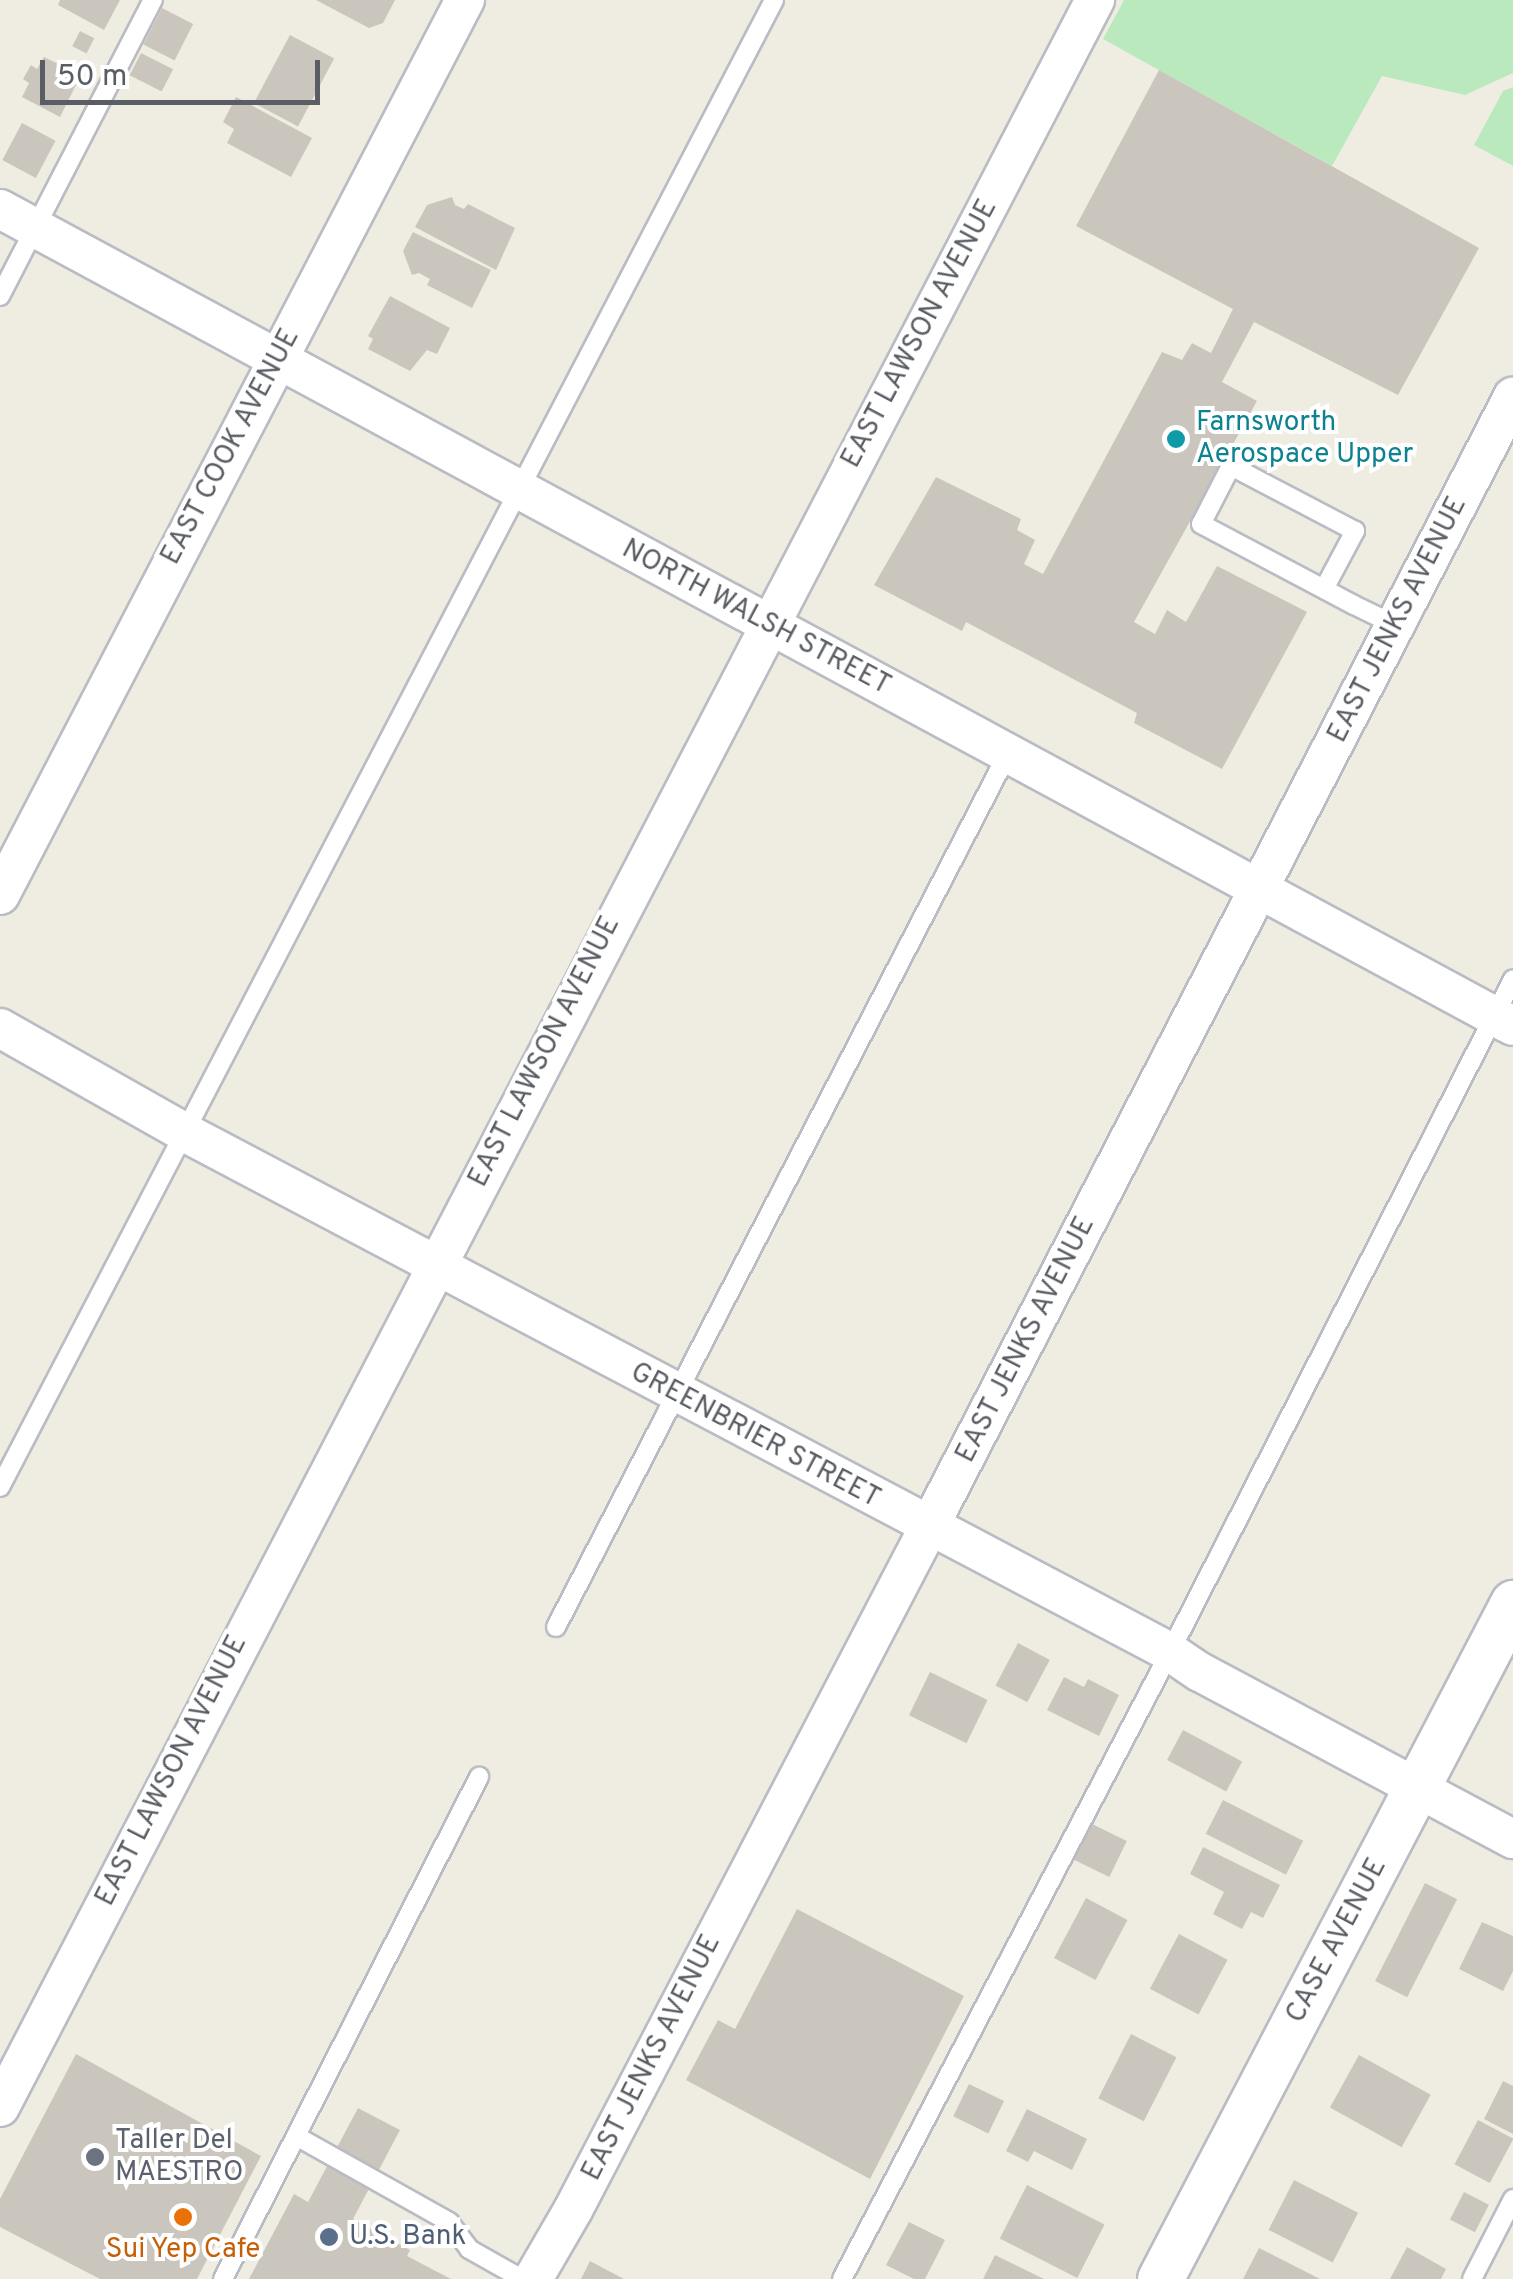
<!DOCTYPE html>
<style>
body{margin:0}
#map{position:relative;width:1513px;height:2279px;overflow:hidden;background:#efede1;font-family:Overpass,sans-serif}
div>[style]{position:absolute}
.green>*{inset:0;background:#bbe9be}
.building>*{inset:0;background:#cac6be;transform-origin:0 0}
.roads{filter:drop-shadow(2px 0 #b9bcc2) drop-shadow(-2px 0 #b9bcc2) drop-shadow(0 2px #b9bcc2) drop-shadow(0 -2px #b9bcc2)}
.service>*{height:18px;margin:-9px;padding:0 9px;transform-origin:9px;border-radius:9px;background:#fff}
.minor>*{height:38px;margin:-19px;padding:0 19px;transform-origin:19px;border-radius:19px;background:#fff}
.tertiary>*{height:45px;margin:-22.5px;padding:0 22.5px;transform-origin:22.5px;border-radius:22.5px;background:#fff}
.dots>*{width:28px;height:28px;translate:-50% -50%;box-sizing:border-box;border:5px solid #fff;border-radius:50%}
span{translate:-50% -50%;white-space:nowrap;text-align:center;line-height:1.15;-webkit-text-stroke:8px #fff;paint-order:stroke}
.street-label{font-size:28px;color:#5a5e64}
.culture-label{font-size:28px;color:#0d838f}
.left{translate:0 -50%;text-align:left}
.worship-label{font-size:28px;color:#5b616d}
.service-label{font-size:28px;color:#4e5e75}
.food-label{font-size:28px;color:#c56008}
.scale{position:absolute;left:40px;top:60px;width:280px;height:45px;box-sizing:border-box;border:5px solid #5a5e64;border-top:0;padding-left:12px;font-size:30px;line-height:35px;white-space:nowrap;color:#5a5e64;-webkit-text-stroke:8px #fff;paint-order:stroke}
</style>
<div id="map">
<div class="green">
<div style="clip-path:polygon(1124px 0,1513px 0,1513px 73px,1465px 95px,1382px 76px,1332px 166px,1103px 39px)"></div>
<div style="clip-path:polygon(1513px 87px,1513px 166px,1474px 145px,1503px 91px)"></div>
</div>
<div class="building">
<div style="clip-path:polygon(60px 0,120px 0,104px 30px,58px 5px)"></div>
<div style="clip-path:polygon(316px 0,395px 0,383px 23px,369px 28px)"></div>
<div style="left:162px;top:8px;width:35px;height:41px;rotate:27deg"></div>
<div style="left:80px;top:31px;width:16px;height:17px;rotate:27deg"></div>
<div style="left:290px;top:35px;width:50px;height:77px;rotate:28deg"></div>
<div style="left:141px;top:53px;width:36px;height:25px;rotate:27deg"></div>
<div style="clip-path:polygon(44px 57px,81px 75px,60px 117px,22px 97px,29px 83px,23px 79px,31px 65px,37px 69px)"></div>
<div style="clip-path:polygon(1159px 70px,1479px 248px,1398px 395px,1254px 322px,1222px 382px,1257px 401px,1134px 622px,1155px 634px,1167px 610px,1186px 622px,1217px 566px,1307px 612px,1222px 769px,1134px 723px,1137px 713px,966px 622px,962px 631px,874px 585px,936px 477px,1021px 519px,1017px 530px,1035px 540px,1024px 564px,1043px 574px,1162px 352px,1182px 360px,1192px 343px,1211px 353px,1233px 309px,1076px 226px)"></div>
<div style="clip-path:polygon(236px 97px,312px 138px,291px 177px,227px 143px,234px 129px,223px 122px)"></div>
<div style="left:22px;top:123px;width:38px;height:42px;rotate:28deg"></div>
<div style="clip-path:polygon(452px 197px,455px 205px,464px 209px,468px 204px,515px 228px,496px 270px,415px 227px,427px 205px)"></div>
<div style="clip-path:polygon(413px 232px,491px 270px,472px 308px,427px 285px,430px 279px,419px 273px,412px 275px,403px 251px)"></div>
<div style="clip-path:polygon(390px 296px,450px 328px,437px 354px,427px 350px,410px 371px,368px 349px,373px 339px,368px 336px)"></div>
<div style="left:1018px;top:1643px;width:36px;height:48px;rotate:28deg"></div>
<div style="left:930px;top:1672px;width:64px;height:48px;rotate:26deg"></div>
<div style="clip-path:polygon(1064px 1677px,1084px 1687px,1088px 1679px,1119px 1695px,1099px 1736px,1047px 1710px)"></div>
<div style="left:1183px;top:1730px;width:67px;height:34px;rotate:28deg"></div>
<div style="left:1223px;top:1800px;width:90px;height:38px;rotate:27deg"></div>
<div style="left:1090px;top:1823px;width:41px;height:40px;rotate:26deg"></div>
<div style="clip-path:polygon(1203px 1847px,1280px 1885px,1263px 1918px,1251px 1912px,1242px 1929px,1213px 1914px,1224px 1892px,1190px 1874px)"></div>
<div style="left:1425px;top:1883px;width:36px;height:110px;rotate:27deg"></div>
<div style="left:1086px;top:1898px;width:47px;height:68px;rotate:28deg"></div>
<div style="clip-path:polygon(797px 1909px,964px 1996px,870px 2179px,686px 2080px,718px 2020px,735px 2029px)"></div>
<div style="clip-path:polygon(1482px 1922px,1513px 1936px,1513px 1971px,1503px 1991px,1459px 1969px)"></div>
<div style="left:1179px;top:1934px;width:55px;height:62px;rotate:28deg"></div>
<div style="left:1131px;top:2034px;width:51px;height:72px;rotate:27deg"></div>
<div style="clip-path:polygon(76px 2054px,261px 2156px,197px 2279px,100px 2279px,0 2227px,0 2199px)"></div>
<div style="left:1359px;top:2055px;width:82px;height:60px;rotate:29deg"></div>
<div style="clip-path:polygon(1503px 2081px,1513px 2086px,1513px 2134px,1484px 2119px)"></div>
<div style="left:969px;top:2084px;width:39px;height:36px;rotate:26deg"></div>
<div style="clip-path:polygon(358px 2108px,400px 2130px,353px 2219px,410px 2250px,407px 2256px,451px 2279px,249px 2279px,294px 2194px,308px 2202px)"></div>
<div style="clip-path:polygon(1027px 2109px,1087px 2139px,1072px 2170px,1034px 2151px,1028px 2162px,1006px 2151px)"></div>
<div style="left:1478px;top:2120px;width:40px;height:50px;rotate:28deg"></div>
<div style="left:1294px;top:2180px;width:72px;height:56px;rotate:27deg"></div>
<div style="left:1027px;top:2185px;width:87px;height:60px;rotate:27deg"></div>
<div style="left:1464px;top:2192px;width:28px;height:31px;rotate:27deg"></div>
<div style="clip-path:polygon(909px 2222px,945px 2240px,925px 2279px,914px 2279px,886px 2265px)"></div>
<div style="clip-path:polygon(1407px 2247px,1446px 2269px,1441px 2279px,1390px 2279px)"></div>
<div style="clip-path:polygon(1259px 2248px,1320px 2279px,1243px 2279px)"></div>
<div style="clip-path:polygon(995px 2255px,1044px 2279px,983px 2279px)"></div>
<div style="clip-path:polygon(590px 2261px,624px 2279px,581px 2279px)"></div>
</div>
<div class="roads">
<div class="service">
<div style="left:0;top:296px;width:333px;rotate:-62.7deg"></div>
<div style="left:1324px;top:589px;width:66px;rotate:-61.9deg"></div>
<div style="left:1355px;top:531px;width:140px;rotate:-152.3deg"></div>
<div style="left:1231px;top:466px;width:65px;rotate:117.3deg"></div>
<div style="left:1201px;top:524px;width:173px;rotate:27.9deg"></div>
<div style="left:1354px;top:605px;width:46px;rotate:26deg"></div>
<div style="left:0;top:1487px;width:1676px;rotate:-62.5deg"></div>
<div style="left:556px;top:1627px;width:984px;rotate:-62.65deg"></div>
<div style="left:296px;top:2136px;width:176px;rotate:29.3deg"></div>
<div style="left:449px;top:2222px;width:34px;rotate:53deg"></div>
<div style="left:469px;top:2249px;width:61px;rotate:29.5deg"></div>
<div style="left:223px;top:2279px;width:564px;rotate:-62.98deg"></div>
<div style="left:842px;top:2279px;width:708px;rotate:-62.38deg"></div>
<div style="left:1170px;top:1652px;width:755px;rotate:-62.99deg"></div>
<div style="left:1472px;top:2279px;width:90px;rotate:-62.9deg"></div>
</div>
<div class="minor">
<div style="left:0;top:209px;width:1719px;rotate:28.37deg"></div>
<div style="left:0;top:895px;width:1009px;rotate:-62.55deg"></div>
<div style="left:0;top:1028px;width:209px;rotate:29.5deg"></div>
<div style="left:182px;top:1131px;width:1117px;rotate:27.8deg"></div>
<div style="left:1170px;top:1652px;width:36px;rotate:34deg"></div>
<div style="left:1200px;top:1672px;width:355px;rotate:28.1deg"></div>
<div style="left:0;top:2107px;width:2375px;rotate:-62.54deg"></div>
<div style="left:533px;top:2279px;width:80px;rotate:-59.9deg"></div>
<div style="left:573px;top:2210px;width:775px;rotate:-62.48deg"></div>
<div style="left:931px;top:1523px;width:1268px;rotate:-62.67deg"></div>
</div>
<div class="tertiary">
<div style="left:1160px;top:2279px;width:763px;rotate:-62.43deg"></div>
</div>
</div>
<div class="dots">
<div style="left:1176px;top:439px;background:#0f9aa8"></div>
<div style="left:95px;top:2157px;background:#6b7280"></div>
<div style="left:183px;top:2217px;background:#e8710a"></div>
<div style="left:329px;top:2237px;background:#5c6f8a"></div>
</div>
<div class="street-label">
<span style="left:920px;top:334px;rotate:-62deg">EAST LAWSON AVENUE</span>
<span style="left:231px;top:447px;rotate:-62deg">EAST COOK AVENUE</span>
<span style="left:756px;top:618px;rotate:28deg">NORTH WALSH STREET</span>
<span style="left:1398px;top:620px;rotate:-63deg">EAST JENKS AVENUE</span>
<span style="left:545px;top:1052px;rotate:-63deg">EAST LAWSON AVENUE</span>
<span style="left:1026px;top:1340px;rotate:-63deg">EAST JENKS AVENUE</span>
<span style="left:755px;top:1436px;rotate:28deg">GREENBRIER STREET</span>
<span style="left:172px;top:1771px;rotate:-63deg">EAST LAWSON AVENUE</span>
<span style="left:1337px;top:1941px;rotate:-62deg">CASE AVENUE</span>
<span style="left:652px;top:2058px;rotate:-63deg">EAST JENKS AVENUE</span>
</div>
<div class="culture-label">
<span class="left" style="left:1196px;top:439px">Farnsworth<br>Aerospace Upper</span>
</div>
<div class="worship-label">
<span class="left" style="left:115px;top:2157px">Taller Del<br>MAESTRO</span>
</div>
<div class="service-label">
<span class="left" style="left:349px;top:2237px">U.S. Bank</span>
</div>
<div class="food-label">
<span style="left:183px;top:2250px">Sui Yep Cafe</span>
</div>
<div class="scale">50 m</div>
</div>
